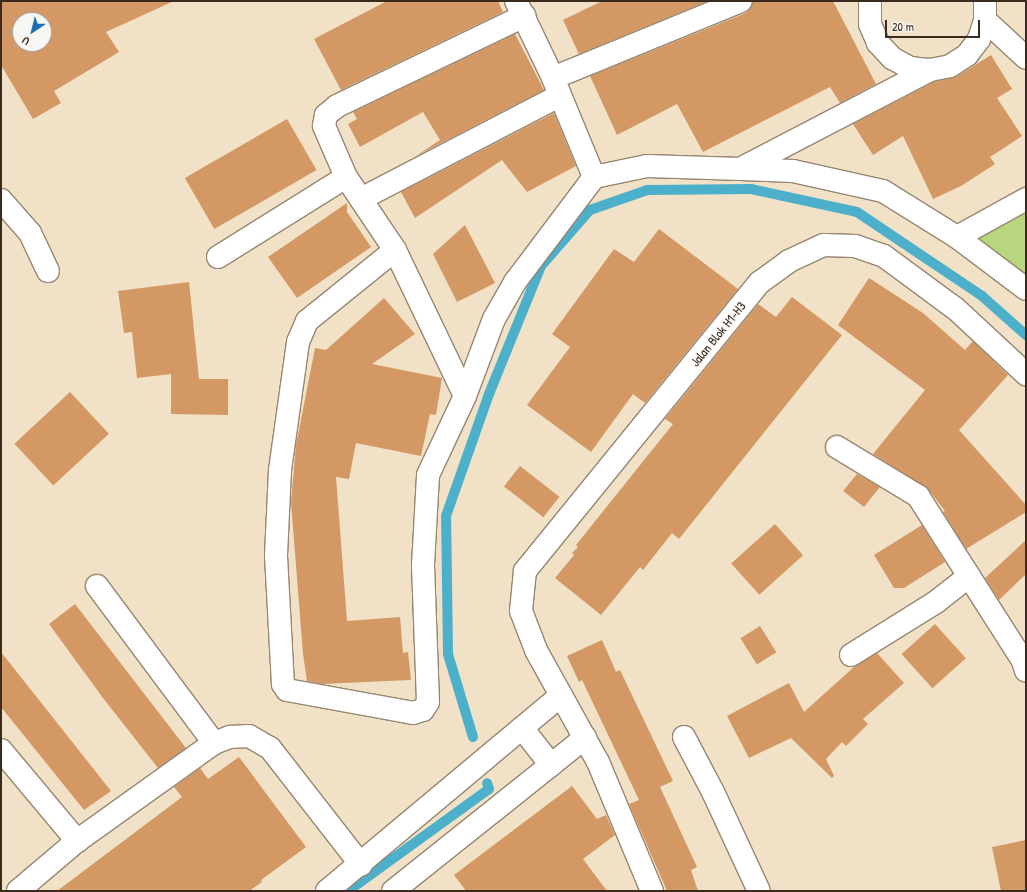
<!DOCTYPE html>
<style>
body{margin:0}
#map{position:relative;width:1027px;height:892px;overflow:hidden;background:#f1e1c6;font-family:"Patrick Hand",sans-serif}
div>[style]{position:absolute}
.green>*{inset:0;background:#b7d67d}
.stream>*{height:10px;margin:-5px;padding:0 5px;transform-origin:5px;border-radius:5px;background:#4cb0cb}
.building>*{inset:0;background:#d49864;transform-origin:0 0}
.roads{filter:drop-shadow(1px 0 #968672) drop-shadow(-1px 0 #968672) drop-shadow(0 1px #968672) drop-shadow(0 -1px #968672)}
.minor>*{height:22px;margin:-11px;padding:0 11px;transform-origin:11px;border-radius:11px;background:#fff}
span{translate:-50% -50%;white-space:nowrap;text-align:center;line-height:1.15;-webkit-text-stroke:3px #f6f6f2;paint-order:stroke}
.street-label{font-size:13px;color:#3b2a1e}
.frame{position:absolute;inset:0;border:2px solid #3b2a1e;pointer-events:none}
.north{position:absolute;left:12px;top:12px;width:40px;height:40px;box-sizing:border-box;background:#f6f6f2;border:1px solid #aba49d;border-radius:50%;rotate:215deg;font-size:11px;font-weight:700;line-height:16px;text-align:center;color:#3b2a1e}
.north::after{content:'';display:block;margin:auto;width:14px;height:18px;background:#1f6fb2;clip-path:polygon(50% 0,100% 100%,50% 72%,0 100%)}
.scale{position:absolute;left:885px;top:20px;width:95px;height:18px;box-sizing:border-box;border:2px solid #3b2a1e;border-top:0;padding-left:5px;font-size:12px;line-height:14px;white-space:nowrap;color:#3b2a1e;-webkit-text-stroke:3px #f6f6f2;paint-order:stroke}
</style>
<div id="map">
<div class="green">
<div style="clip-path:polygon(1026px 199px,1026px 289px,957px 237px)"></div>
</div>
<div class="stream">
<div style="left:473px;top:737px;width:87px;rotate:-106.8deg"></div>
<div style="left:448px;top:654px;width:138px;rotate:-90.8deg"></div>
<div style="left:446px;top:516px;width:129px;rotate:-70.6deg"></div>
<div style="left:489px;top:394px;width:138px;rotate:-67.9deg"></div>
<div style="left:541px;top:266px;width:74px;rotate:-48.8deg"></div>
<div style="left:590px;top:210px;width:60px;rotate:-19.3deg"></div>
<div style="left:647px;top:190px;width:104px;rotate:-0.6deg"></div>
<div style="left:751px;top:189px;width:108px;rotate:12.2deg"></div>
<div style="left:857px;top:212px;width:151px;rotate:33.9deg"></div>
<div style="left:982px;top:296px;width:59px;rotate:41.6deg"></div>
<div style="left:348px;top:891px;width:174px;rotate:-35.9deg"></div>
<div style="left:489px;top:789px;width:6px;rotate:-108deg"></div>
</div>
<div class="building">
<div style="clip-path:polygon(evenodd,1px 1px,174px 1px,106px 32px,119px 52px,54px 91px,61px 103px,33px 119px,1px 65px,1px 1px,20px 20px,44px 20px,44px 44px,20px 44px,20px 20px)"></div>
<div style="clip-path:polygon(387px 1px,498px 1px,503px 12px,341px 90px,314px 39px)"></div>
<div style="clip-path:polygon(602px 1px,708px 1px,579px 54px,563px 20px)"></div>
<div style="clip-path:polygon(753px 1px,833px 1px,876px 84px,840px 103px,830px 87px,703px 152px,677px 104px,617px 135px,590px 76px,746px 13px,751px 8px)"></div>
<div style="clip-path:polygon(515px 34px,544px 90px,416px 156px,440px 140px,423px 112px,360px 147px,348px 124px,357px 119px,353px 112px)"></div>
<div style="clip-path:polygon(991px 55px,1012px 89px,997px 98px,1022px 136px,990px 157px,995px 164px,961px 186px,933px 199px,903px 136px,873px 155px,853px 124px,934px 82px,956px 77px)"></div>
<div style="clip-path:polygon(554px 113px,576px 166px,527px 192px,502px 160px,415px 218px,401px 192px)"></div>
<div style="left:287px;top:119px;width:59px;height:118px;rotate:60deg"></div>
<div style="clip-path:polygon(347px 203px,347px 212px,371px 247px,297px 298px,268px 257px)"></div>
<div style="clip-path:polygon(465px 225px,495px 283px,457px 302px,433px 254px)"></div>
<div style="clip-path:polygon(659px 229px,738px 289px,645px 403px,633px 394px,591px 452px,527px 405px,570px 347px,552px 334px,614px 249px,634px 262px)"></div>
<div style="clip-path:polygon(869px 278px,923px 313px,965px 350px,973px 341px,1008px 375px,959px 430px,1026px 505px,1026px 512px,966px 549px,943px 512px,945px 511px,928px 489px,873px 454px,925px 390px,838px 325px)"></div>
<div style="clip-path:polygon(189px 282px,199px 379px,228px 379px,228px 415px,171px 414px,171px 374px,137px 378px,132px 332px,124px 333px,118px 291px)"></div>
<div style="clip-path:polygon(792px 297px,842px 335px,679px 539px,672px 533px,643px 570px,640px 567px,601px 615px,555px 578px,574px 555px,572px 553px,578px 547px,576px 545px,673px 424px,665px 419px,758px 304px,776px 317px)"></div>
<div style="clip-path:polygon(384px 298px,415px 334px,372px 364px,442px 378px,436px 415px,430px 414px,421px 456px,356px 443px,349px 479px,336px 477px,347px 621px,400px 617px,403px 653px,408px 652px,411px 680px,321px 684px,307px 681px,303px 654px,291px 502px,296px 445px,315px 348px,326px 350px)"></div>
<div style="left:70px;top:392px;width:57px;height:76px;rotate:47deg"></div>
<div style="left:520px;top:466px;width:50px;height:26px;rotate:38deg"></div>
<div style="clip-path:polygon(857px 474px,880px 487px,864px 507px,843px 491px)"></div>
<div style="left:775px;top:524px;width:42px;height:59px;rotate:48deg"></div>
<div style="clip-path:polygon(922px 525px,945px 562px,904px 588px,894px 588px,874px 555px)"></div>
<div style="clip-path:polygon(1026px 540px,1026px 574px,999px 600px,985px 578px)"></div>
<div style="clip-path:polygon(75px 604px,186px 748px,158px 768px,103px 698px,49px 624px)"></div>
<div style="left:935px;top:624px;width:46px;height:45px;rotate:48deg"></div>
<div style="left:760px;top:626px;width:31px;height:23px;rotate:58deg"></div>
<div style="clip-path:polygon(602px 640px,616px 672px,620px 670px,673px 781px,660px 787px,697px 867px,691px 870px,698px 891px,667px 891px,629px 804px,639px 800px,582px 680px,579px 682px,567px 656px)"></div>
<div style="clip-path:polygon(1px 652px,111px 791px,84px 810px,1px 707px)"></div>
<div style="clip-path:polygon(877px 653px,904px 683px,863px 719px,868px 724px,846px 746px,842px 742px,826px 759px,834px 776px,832px 778px,791px 738px,749px 758px,727px 716px,789px 683px,804px 712px,855px 666px)"></div>
<div style="clip-path:polygon(239px 757px,306px 847px,261px 880px,262px 882px,249px 891px,57px 891px,182px 797px,174px 787px,200px 768px,208px 779px)"></div>
<div style="clip-path:polygon(572px 786px,597px 819px,606px 815px,615px 835px,583px 859px,607px 891px,466px 891px,454px 875px)"></div>
<div style="clip-path:polygon(1026px 840px,1026px 891px,1001px 891px,992px 847px)"></div>
</div>
<div class="roads">
<div class="minor">
<div style="left:516px;top:1px;width:85px;rotate:64.3deg"></div>
<div style="left:553px;top:78px;width:107px;rotate:67.5deg"></div>
<div style="left:870px;top:1px;width:23px;rotate:90deg"></div>
<div style="left:870px;top:24px;width:21px;rotate:67deg"></div>
<div style="left:878px;top:43px;width:21px;rotate:47deg"></div>
<div style="left:892px;top:58px;width:21px;rotate:29deg"></div>
<div style="left:910px;top:68px;width:20px;rotate:6deg"></div>
<div style="left:930px;top:70px;width:20px;rotate:-11deg"></div>
<div style="left:950px;top:66px;width:20px;rotate:-33deg"></div>
<div style="left:967px;top:55px;width:20px;rotate:-53deg"></div>
<div style="left:979px;top:39px;width:20px;rotate:-72deg"></div>
<div style="left:985px;top:20px;width:19px;rotate:-90deg"></div>
<div style="left:985px;top:20px;width:56px;rotate:42.8deg"></div>
<div style="left:553px;top:78px;width:203px;rotate:-22.3deg"></div>
<div style="left:742px;top:168px;width:212px;rotate:-27.5deg"></div>
<div style="left:361px;top:199px;width:223px;rotate:-27.5deg"></div>
<div style="left:1px;top:200px;width:44px;rotate:48.7deg"></div>
<div style="left:30px;top:233px;width:42px;rotate:64.7deg"></div>
<div style="left:957px;top:237px;width:79px;rotate:-28.8deg"></div>
<div style="left:395px;top:250px;width:113px;rotate:141.1deg"></div>
<div style="left:307px;top:321px;width:23px;rotate:113deg"></div>
<div style="left:298px;top:342px;width:129px;rotate:98deg"></div>
<div style="left:280px;top:470px;width:86px;rotate:92.7deg"></div>
<div style="left:276px;top:556px;width:128px;rotate:86.9deg"></div>
<div style="left:283px;top:684px;width:7px;rotate:56deg"></div>
<div style="left:287px;top:690px;width:128px;rotate:10.3deg"></div>
<div style="left:413px;top:713px;width:10px;rotate:-17deg"></div>
<div style="left:423px;top:710px;width:9px;rotate:-58deg"></div>
<div style="left:428px;top:702px;width:137px;rotate:-92.1deg"></div>
<div style="left:423px;top:565px;width:90px;rotate:-86.8deg"></div>
<div style="left:428px;top:475px;width:87px;rotate:-64.9deg"></div>
<div style="left:465px;top:396px;width:82px;rotate:-69.4deg"></div>
<div style="left:494px;top:319px;width:43px;rotate:-60.4deg"></div>
<div style="left:515px;top:282px;width:131px;rotate:-53deg"></div>
<div style="left:594px;top:177px;width:54px;rotate:-11.7deg"></div>
<div style="left:647px;top:166px;width:94px;rotate:1.8deg"></div>
<div style="left:741px;top:169px;width:52px;rotate:2.2deg"></div>
<div style="left:793px;top:171px;width:92px;rotate:12.5deg"></div>
<div style="left:883px;top:191px;width:87px;rotate:31.9deg"></div>
<div style="left:957px;top:237px;width:86px;rotate:37deg"></div>
<div style="left:218px;top:257px;width:151px;rotate:-32deg"></div>
<div style="left:465px;top:396px;width:162px;rotate:-115.6deg"></div>
<div style="left:395px;top:250px;width:88px;rotate:-123.9deg"></div>
<div style="left:346px;top:177px;width:56px;rotate:-113.3deg"></div>
<div style="left:324px;top:126px;width:11px;rotate:-80deg"></div>
<div style="left:326px;top:115px;width:14px;rotate:-39deg"></div>
<div style="left:337px;top:106px;width:208px;rotate:-25.7deg"></div>
<div style="left:837px;top:447px;width:95px;rotate:31.2deg"></div>
<div style="left:918px;top:496px;width:196px;rotate:57.5deg"></div>
<div style="left:1023px;top:661px;width:10px;rotate:73deg"></div>
<div style="left:97px;top:586px;width:196px;rotate:53.3deg"></div>
<div style="left:851px;top:655px;width:100px;rotate:-31.9deg"></div>
<div style="left:936px;top:602px;width:42px;rotate:-38.2deg"></div>
<div style="left:522px;top:728px;width:47px;rotate:51.9deg"></div>
<div style="left:684px;top:737px;width:62px;rotate:62.2deg"></div>
<div style="left:713px;top:792px;width:109px;rotate:65.1deg"></div>
<div style="left:1px;top:750px;width:119px;rotate:50.1deg"></div>
<div style="left:18px;top:891px;width:77px;rotate:-40.3deg"></div>
<div style="left:77px;top:841px;width:168px;rotate:-35.6deg"></div>
<div style="left:214px;top:743px;width:17px;rotate:-21deg"></div>
<div style="left:230px;top:737px;width:19px;rotate:-3deg"></div>
<div style="left:249px;top:736px;width:24px;rotate:30deg"></div>
<div style="left:270px;top:748px;width:148px;rotate:52.1deg"></div>
<div style="left:327px;top:891px;width:305px;rotate:-39.9deg"></div>
<div style="left:393px;top:891px;width:246px;rotate:-38.6deg"></div>
<div style="left:652px;top:891px;width:140px;rotate:-112.7deg"></div>
<div style="left:598px;top:762px;width:128px;rotate:-119deg"></div>
<div style="left:536px;top:650px;width:42px;rotate:-111deg"></div>
<div style="left:521px;top:611px;width:40px;rotate:-84.3deg"></div>
<div style="left:525px;top:571px;width:371px;rotate:-50.9deg"></div>
<div style="left:759px;top:283px;width:37px;rotate:-36deg"></div>
<div style="left:789px;top:261px;width:38px;rotate:-25deg"></div>
<div style="left:824px;top:245px;width:31px;rotate:2deg"></div>
<div style="left:855px;top:246px;width:31px;rotate:19deg"></div>
<div style="left:884px;top:256px;width:89px;rotate:36.4deg"></div>
<div style="left:956px;top:309px;width:96px;rotate:42.9deg"></div>
</div>
</div>
<div class="street-label">
<span style="left:718px;top:334px;rotate:-51deg">Jalan Blok H1-H3</span>
</div>
<div class="frame"></div>
<div class="north">U</div>
<div class="scale">20 m</div>
</div>
